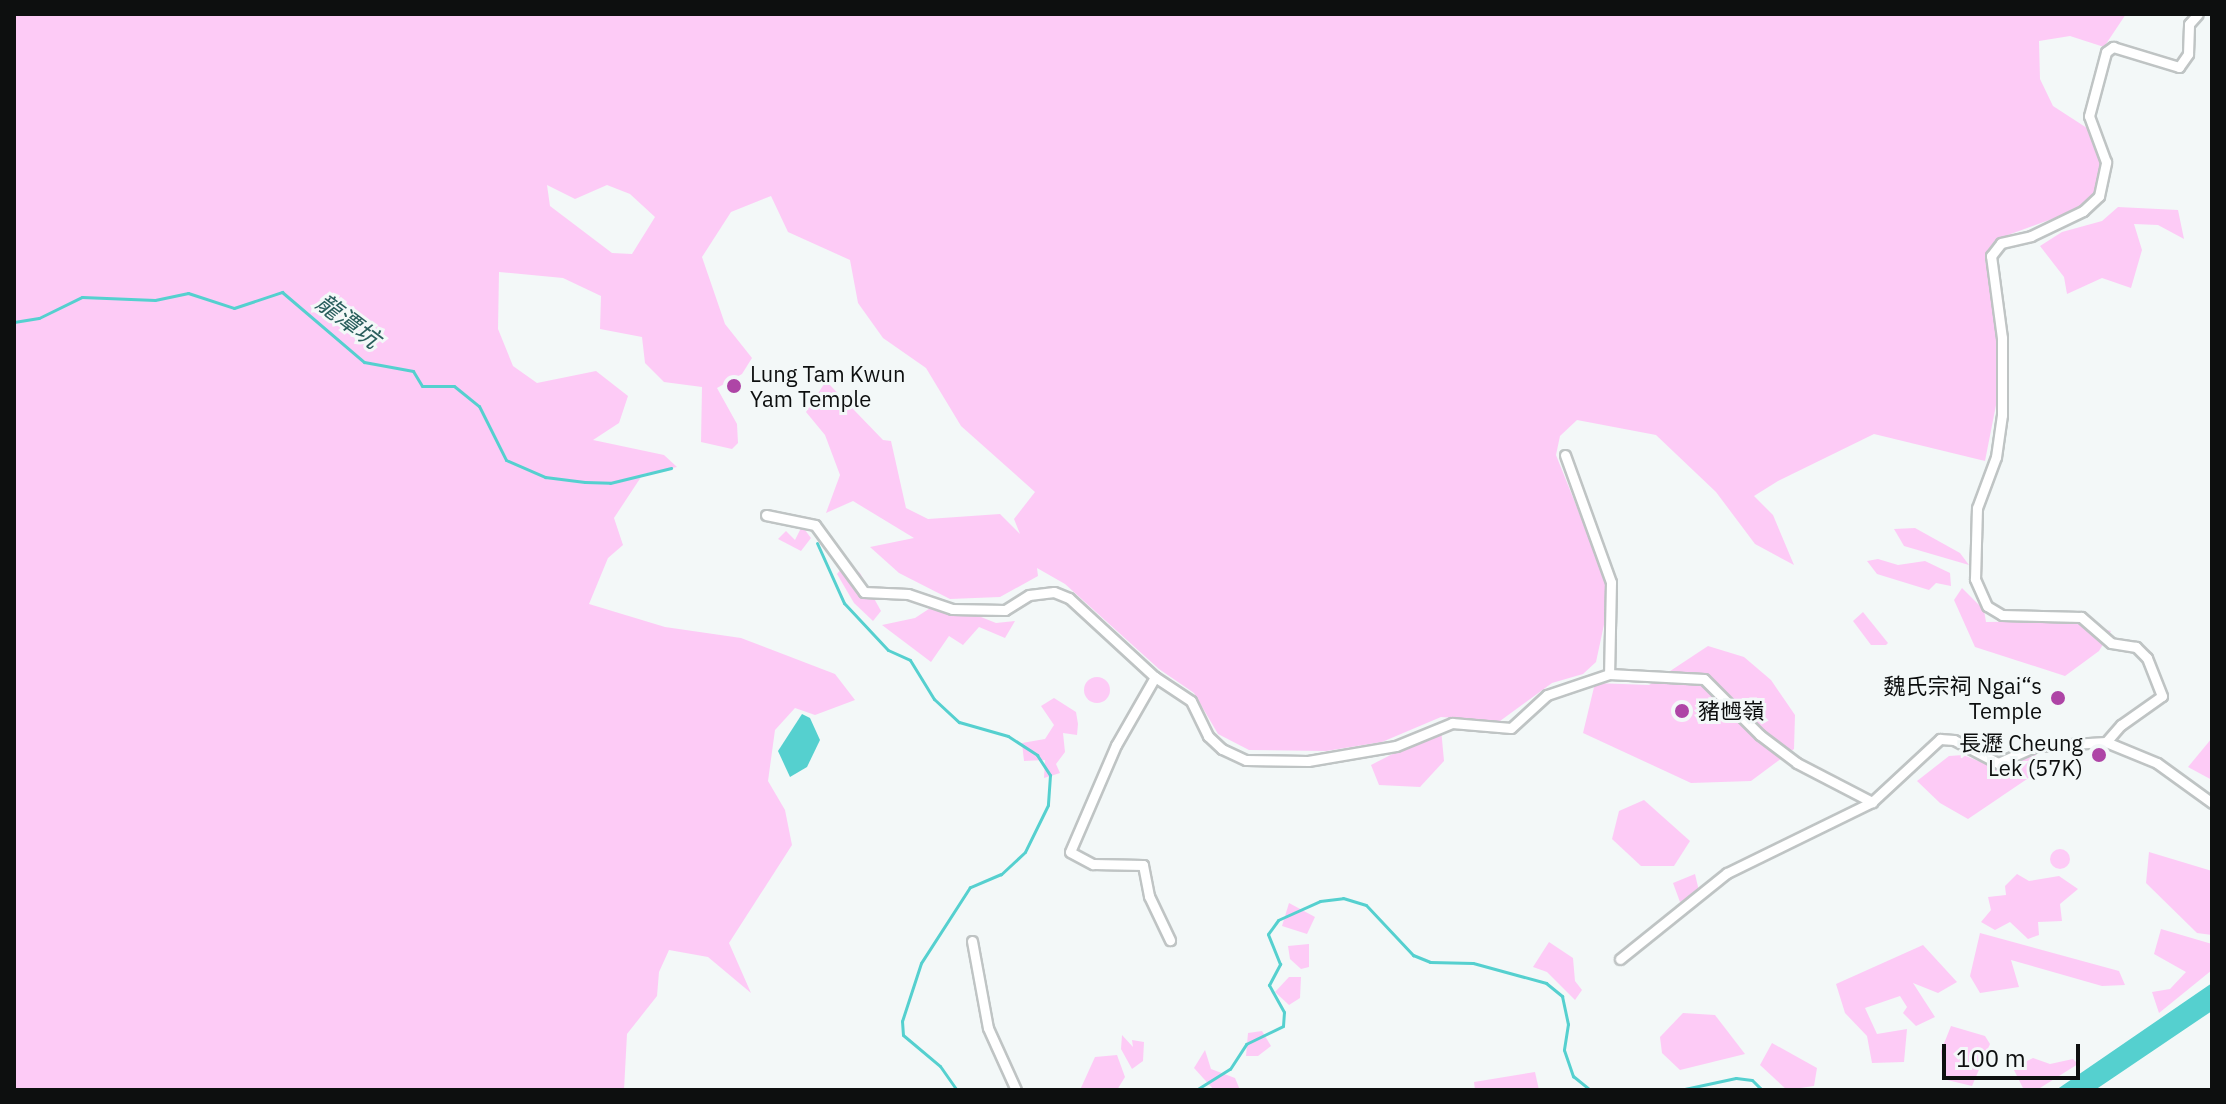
<!DOCTYPE html>
<meta charset="utf-8">
<style>
body{margin:0}
#map{position:relative;width:2226px;height:1104px;overflow:hidden;background:#f3f8f8;font-family:"IBM Plex Sans","Noto Sans TC",sans-serif}
div>[style]{position:absolute}
.green>*{inset:0;background:#fdcbf6}
.round{border-radius:50%}
.water>*{inset:0;background:#55d0cf}
.stream>*{height:3px;margin:-1.5px;padding:0 1.5px;transform-origin:1.5px;border-radius:1.5px;background:#55d0cf}
.roads{filter:drop-shadow(2px 0 #bfc4c4) drop-shadow(-2px 0 #bfc4c4) drop-shadow(0 2px #bfc4c4) drop-shadow(0 -2px #bfc4c4)}
.street>*{height:9px;margin:-4.5px;padding:0 4.5px;transform-origin:4.5px;border-radius:4.5px;background:#fff}
.dots>*{width:22px;height:22px;translate:-50% -50%;box-sizing:border-box;border:4px solid #f3f8f8;border-radius:50%}
span{translate:-50% -50%;white-space:nowrap;text-align:center;line-height:1.15;-webkit-text-stroke:6px #f3f8f8;paint-order:stroke}
.poi-label{font-size:22px;color:#0d0f0f}
.left{translate:0 -50%;text-align:left}
.right{translate:-100% -50%;text-align:right}
.water-label{font-size:24px;color:#2a5e5d;font-style:italic}
.frame{position:absolute;inset:0;border:16px solid #0d0f0f;pointer-events:none}
.scale{position:absolute;left:1942px;top:1044px;width:138px;height:36px;box-sizing:border-box;border:4px solid #0d0f0f;border-top:0;padding-left:10px;font-size:24px;line-height:28px;white-space:nowrap;color:#0d0f0f;-webkit-text-stroke:6px #f3f8f8;paint-order:stroke}
</style>
<div id="map">
<div class="green">
<div style="clip-path:polygon(evenodd,14px 14px,2126px 14px,2104px 47px,2070px 36px,2039px 41px,2040px 79px,2053px 106px,2090px 130px,2106px 162px,2095px 196px,2071px 212px,1997px 239px,1989px 248px,1985px 260px,1996px 311px,1998px 395px,1985px 461px,1874px 434px,1778px 481px,1754px 496px,1773px 515px,1794px 565px,1755px 544px,1716px 492px,1656px 435px,1577px 420px,1560px 436px,1556px 455px,1606px 580px,1605px 620px,1596px 662px,1583px 674px,1552px 683px,1500px 721px,1441px 717px,1382px 742px,1326px 751px,1249px 750px,1218px 734px,1194px 693px,1159px 669px,1065px 584px,1037px 568px,1038px 576px,1000px 597px,950px 599px,899px 573px,870px 547px,914px 538px,853px 501px,826px 513px,840px 475px,825px 435px,806px 412px,826px 381px,883px 440px,891px 441px,906px 508px,928px 519px,1000px 514px,1020px 534px,1014px 519px,1035px 492px,961px 426px,926px 368px,883px 338px,858px 303px,850px 260px,788px 232px,771px 196px,731px 212px,702px 257px,725px 324px,752px 358px,742px 374px,717px 388px,737px 424px,738px 443px,732px 449px,701px 442px,702px 387px,664px 382px,645px 363px,642px 337px,600px 329px,601px 296px,563px 278px,499px 272px,498px 329px,513px 366px,537px 383px,596px 371px,628px 396px,619px 423px,593px 440px,664px 455px,677px 467px,643px 474px,614px 518px,623px 545px,608px 558px,589px 604px,665px 627px,741px 638px,835px 674px,855px 700px,815px 715px,795px 708px,775px 730px,768px 781px,785px 810px,792px 845px,729px 943px,751px 993px,708px 957px,669px 950px,659px 972px,657px 996px,627px 1034px,624px 1090px,14px 1090px,14px 14px,547px 185px,575px 199px,607px 185px,630px 194px,655px 217px,632px 254px,612px 253px,550px 206px,547px 185px)"></div>
<div style="clip-path:polygon(2118px 207px,2178px 210px,2184px 239px,2158px 225px,2134px 224px,2142px 250px,2131px 288px,2102px 278px,2067px 294px,2064px 277px,2040px 246px,2062px 232px,2102px 221px)"></div>
<div style="clip-path:polygon(802px 526px,811px 538px,801px 551px,778px 539px,786px 531px,795px 540px)"></div>
<div style="clip-path:polygon(1915px 528px,1960px 553px,1969px 565px,1904px 546px,1894px 529px)"></div>
<div style="clip-path:polygon(1878px 559px,1898px 565px,1925px 561px,1950px 573px,1951px 586px,1936px 583px,1929px 590px,1877px 574px,1867px 561px)"></div>
<div style="clip-path:polygon(847px 562px,860px 573px,881px 611px,873px 621px,854px 603px,837px 574px)"></div>
<div style="clip-path:polygon(1962px 588px,1984px 610px,1986px 622px,2069px 621px,2111px 631px,2099px 651px,2065px 676px,1975px 647px,1954px 600px)"></div>
<div style="clip-path:polygon(941px 601px,996px 623px,1015px 621px,1005px 638px,979px 627px,963px 645px,949px 636px,931px 662px,882px 625px,915px 618px)"></div>
<div style="clip-path:polygon(1863px 612px,1888px 643px,1886px 645px,1871px 645px,1853px 621px)"></div>
<div style="clip-path:polygon(1708px 646px,1744px 657px,1771px 680px,1795px 715px,1794px 749px,1751px 781px,1691px 783px,1583px 733px,1595px 683px,1649px 685px)"></div>
<div class="round" style="left:1899px;top:676px;width:20px;height:20px"></div>
<div class="round" style="left:1084px;top:677px;width:26px;height:26px"></div>
<div style="clip-path:polygon(1054px 698px,1076px 712px,1078px 724px,1077px 735px,1063px 733px,1065px 752px,1056px 764px,1060px 773px,1044px 778px,1045px 760px,1024px 761px,1022px 743px,1045px 739px,1054px 725px,1041px 706px)"></div>
<div style="clip-path:polygon(1441px 729px,1444px 761px,1420px 787px,1379px 785px,1371px 765px)"></div>
<div style="clip-path:polygon(2212px 738px,2212px 780px,2188px 767px)"></div>
<div style="clip-path:polygon(2036px 754px,2033px 763px,2037px 768px,2030px 777px,1968px 819px,1940px 803px,1917px 781px,1949px 756px,1963px 755px,1999px 769px)"></div>
<div style="clip-path:polygon(1644px 800px,1690px 841px,1674px 866px,1641px 866px,1612px 839px,1619px 811px)"></div>
<div class="round" style="left:2050px;top:849px;width:20px;height:20px"></div>
<div style="clip-path:polygon(2149px 852px,2212px 871px,2212px 935px,2197px 933px,2146px 883px)"></div>
<div style="clip-path:polygon(1695px 874px,1699px 891px,1680px 902px,1673px 883px)"></div>
<div style="clip-path:polygon(2017px 874px,2029px 881px,2059px 876px,2078px 889px,2060px 904px,2062px 921px,2038px 922px,2039px 935px,2028px 939px,2010px 922px,1995px 930px,1981px 922px,1991px 910px,1988px 897px,2006px 895px,2005px 886px)"></div>
<div style="clip-path:polygon(1289px 903px,1315px 917px,1307px 934px,1282px 926px)"></div>
<div style="clip-path:polygon(2161px 929px,2212px 944px,2212px 970px,2159px 1013px,2152px 992px,2170px 989px,2186px 972px,2154px 954px)"></div>
<div style="clip-path:polygon(1980px 933px,2119px 971px,2125px 985px,2102px 986px,2011px 960px,2019px 987px,1980px 993px,1970px 976px)"></div>
<div style="clip-path:polygon(1549px 942px,1573px 958px,1575px 981px,1582px 990px,1575px 1000px,1547px 972px,1533px 967px)"></div>
<div style="clip-path:polygon(1309px 944px,1309px 967px,1301px 969px,1290px 959px,1288px 946px)"></div>
<div style="clip-path:polygon(1923px 945px,1957px 982px,1938px 993px,1913px 983px,1935px 1017px,1916px 1026px,1903px 1013px,1907px 1007px,1900px 996px,1865px 1008px,1877px 1034px,1907px 1029px,1904px 1062px,1872px 1063px,1867px 1036px,1845px 1013px,1836px 984px)"></div>
<div style="clip-path:polygon(1289px 977px,1301px 977px,1300px 998px,1289px 1005px,1275px 992px)"></div>
<div style="clip-path:polygon(1683px 1013px,1715px 1015px,1745px 1054px,1680px 1070px,1662px 1053px,1660px 1037px)"></div>
<div style="clip-path:polygon(1951px 1026px,1985px 1036px,1990px 1044px,1972px 1086px,1943px 1079px,1941px 1051px)"></div>
<div style="clip-path:polygon(1262px 1031px,1271px 1046px,1258px 1056px,1246px 1056px,1248px 1033px)"></div>
<div style="clip-path:polygon(1122px 1035px,1133px 1047px,1132px 1040px,1144px 1042px,1143px 1061px,1132px 1069px,1121px 1049px)"></div>
<div style="clip-path:polygon(1772px 1043px,1817px 1068px,1814px 1086px,1787px 1090px,1760px 1065px)"></div>
<div style="clip-path:polygon(1205px 1050px,1211px 1069px,1235px 1078px,1240px 1090px,1214px 1090px,1194px 1068px)"></div>
<div style="clip-path:polygon(1117px 1055px,1125px 1077px,1117px 1090px,1080px 1090px,1095px 1057px)"></div>
<div style="clip-path:polygon(2033px 1058px,2050px 1064px,2073px 1059px,2078px 1064px,2040px 1088px,2024px 1090px,2013px 1068px)"></div>
<div style="clip-path:polygon(1535px 1072px,1539px 1090px,1475px 1090px,1474px 1082px)"></div>
</div>
<div class="water">
<div style="clip-path:polygon(802px 714px,810px 718px,820px 740px,807px 767px,790px 777px,778px 751px)"></div>
<div style="clip-path:polygon(2212px 983px,2212px 1011px,2203px 1017px,2095px 1090px,2056px 1090px)"></div>
</div>
<div class="stream">
<div style="left:14px;top:322px;width:25px;rotate:-9deg"></div>
<div style="left:39px;top:318px;width:48px;rotate:-26deg"></div>
<div style="left:82px;top:297px;width:73px;rotate:2.4deg"></div>
<div style="left:155px;top:300px;width:34px;rotate:-12deg"></div>
<div style="left:188px;top:293px;width:48px;rotate:18.1deg"></div>
<div style="left:234px;top:308px;width:51px;rotate:-18.4deg"></div>
<div style="left:282px;top:292px;width:108px;rotate:40.5deg"></div>
<div style="left:364px;top:362px;width:50px;rotate:10.4deg"></div>
<div style="left:413px;top:371px;width:17px;rotate:59deg"></div>
<div style="left:422px;top:386px;width:32px"></div>
<div style="left:454px;top:386px;width:32px;rotate:39deg"></div>
<div style="left:479px;top:406px;width:60px;rotate:63.4deg"></div>
<div style="left:506px;top:460px;width:43px;rotate:23.6deg"></div>
<div style="left:545px;top:477px;width:40px;rotate:7.1deg"></div>
<div style="left:585px;top:482px;width:25px;rotate:2deg"></div>
<div style="left:610px;top:483px;width:63px;rotate:-13.8deg"></div>
<div style="left:817px;top:543px;width:66px;rotate:65.8deg"></div>
<div style="left:844px;top:603px;width:64px;rotate:46.9deg"></div>
<div style="left:888px;top:650px;width:24px;rotate:24deg"></div>
<div style="left:910px;top:660px;width:46px;rotate:58.4deg"></div>
<div style="left:934px;top:699px;width:34px;rotate:43deg"></div>
<div style="left:959px;top:722px;width:51px;rotate:15.9deg"></div>
<div style="left:1008px;top:736px;width:35px;rotate:33deg"></div>
<div style="left:1037px;top:755px;width:24px;rotate:57deg"></div>
<div style="left:1050px;top:775px;width:30px;rotate:94deg"></div>
<div style="left:1048px;top:805px;width:52px;rotate:116.1deg"></div>
<div style="left:1025px;top:852px;width:33px;rotate:137deg"></div>
<div style="left:1001px;top:874px;width:34px;rotate:157deg"></div>
<div style="left:970px;top:887px;width:90px;rotate:122.8deg"></div>
<div style="left:921px;top:963px;width:61px;rotate:108.1deg"></div>
<div style="left:902px;top:1021px;width:14px;rotate:86deg"></div>
<div style="left:903px;top:1035px;width:48px;rotate:40deg"></div>
<div style="left:940px;top:1066px;width:29px;rotate:55deg"></div>
<div style="left:1196px;top:1090px;width:40px;rotate:-32deg"></div>
<div style="left:1230px;top:1069px;width:30px;rotate:-57deg"></div>
<div style="left:1246px;top:1044px;width:41px;rotate:-25.9deg"></div>
<div style="left:1283px;top:1026px;width:14px;rotate:-86deg"></div>
<div style="left:1284px;top:1012px;width:31px;rotate:-119deg"></div>
<div style="left:1269px;top:985px;width:24px;rotate:-62deg"></div>
<div style="left:1280px;top:964px;width:32px;rotate:-112deg"></div>
<div style="left:1268px;top:934px;width:17px;rotate:-54deg"></div>
<div style="left:1278px;top:920px;width:46px;rotate:-24.3deg"></div>
<div style="left:1320px;top:901px;width:23px;rotate:-7deg"></div>
<div style="left:1343px;top:898px;width:24px;rotate:17deg"></div>
<div style="left:1366px;top:905px;width:69px;rotate:46.8deg"></div>
<div style="left:1413px;top:955px;width:18px;rotate:22deg"></div>
<div style="left:1430px;top:962px;width:43px;rotate:1.3deg"></div>
<div style="left:1473px;top:963px;width:76px;rotate:15.3deg"></div>
<div style="left:1546px;top:983px;width:21px;rotate:39deg"></div>
<div style="left:1562px;top:996px;width:29px;rotate:78deg"></div>
<div style="left:1568px;top:1024px;width:26px;rotate:99deg"></div>
<div style="left:1564px;top:1050px;width:28px;rotate:71deg"></div>
<div style="left:1573px;top:1076px;width:22px;rotate:39deg"></div>
<div style="left:1680px;top:1090px;width:57px;rotate:-12.1deg"></div>
<div style="left:1736px;top:1078px;width:16px;rotate:7deg"></div>
<div style="left:1752px;top:1080px;width:14px;rotate:45deg"></div>
</div>
<div class="roads">
<div class="street">
<div style="left:1565px;top:455px;width:135px;rotate:70.1deg"></div>
<div style="left:1611px;top:582px;width:92px;rotate:91.2deg"></div>
<div style="left:766px;top:515px;width:50px;rotate:11.5deg"></div>
<div style="left:815px;top:525px;width:83px;rotate:53.8deg"></div>
<div style="left:864px;top:592px;width:44px;rotate:2.6deg"></div>
<div style="left:908px;top:594px;width:46px;rotate:18.8deg"></div>
<div style="left:952px;top:609px;width:53px;rotate:1.1deg"></div>
<div style="left:1005px;top:610px;width:28px;rotate:-32deg"></div>
<div style="left:1029px;top:595px;width:25px;rotate:-7deg"></div>
<div style="left:1054px;top:592px;width:16px;rotate:22deg"></div>
<div style="left:1069px;top:598px;width:117px;rotate:42.6deg"></div>
<div style="left:1155px;top:677px;width:43px;rotate:33.7deg"></div>
<div style="left:1191px;top:701px;width:39px;rotate:64deg"></div>
<div style="left:1208px;top:736px;width:19px;rotate:43deg"></div>
<div style="left:1222px;top:749px;width:26px;rotate:25deg"></div>
<div style="left:1246px;top:760px;width:62px;rotate:0.9deg"></div>
<div style="left:1308px;top:761px;width:89px;rotate:-9.7deg"></div>
<div style="left:1396px;top:746px;width:61px;rotate:-22.3deg"></div>
<div style="left:1452px;top:723px;width:59px;rotate:4.8deg"></div>
<div style="left:1511px;top:728px;width:49px;rotate:-42.5deg"></div>
<div style="left:1547px;top:695px;width:65px;rotate:-18.7deg"></div>
<div style="left:1609px;top:674px;width:95px;rotate:3deg"></div>
<div style="left:1704px;top:679px;width:79px;rotate:45deg"></div>
<div style="left:1760px;top:735px;width:46px;rotate:37.1deg"></div>
<div style="left:1797px;top:763px;width:85px;rotate:27.5deg"></div>
<div style="left:1155px;top:677px;width:78px;rotate:119.8deg"></div>
<div style="left:1116px;top:745px;width:116px;rotate:113.3deg"></div>
<div style="left:1070px;top:852px;width:26px;rotate:28deg"></div>
<div style="left:1093px;top:864px;width:50px;rotate:1.1deg"></div>
<div style="left:1143px;top:865px;width:32px;rotate:79deg"></div>
<div style="left:1149px;top:896px;width:49px;rotate:64.5deg"></div>
<div style="left:2106px;top:742px;width:23px;rotate:-49deg"></div>
<div style="left:2121px;top:725px;width:50px;rotate:-35.3deg"></div>
<div style="left:2162px;top:696px;width:41px;rotate:-111.5deg"></div>
<div style="left:2147px;top:658px;width:16px;rotate:-135deg"></div>
<div style="left:2136px;top:647px;width:25px;rotate:-171deg"></div>
<div style="left:2111px;top:643px;width:40px;rotate:-139deg"></div>
<div style="left:2081px;top:617px;width:79px;rotate:-178.5deg"></div>
<div style="left:2002px;top:615px;width:17px;rotate:-149deg"></div>
<div style="left:1987px;top:606px;width:30px;rotate:-114deg"></div>
<div style="left:1975px;top:579px;width:71px;rotate:-88.4deg"></div>
<div style="left:1977px;top:508px;width:54px;rotate:-69.6deg"></div>
<div style="left:1996px;top:457px;width:42px;rotate:-81.9deg"></div>
<div style="left:2002px;top:415px;width:77px;rotate:-90deg"></div>
<div style="left:2002px;top:338px;width:83px;rotate:-97.6deg"></div>
<div style="left:1991px;top:256px;width:16px;rotate:-52deg"></div>
<div style="left:2001px;top:243px;width:31px;rotate:-13deg"></div>
<div style="left:2031px;top:236px;width:58px;rotate:-25.7deg"></div>
<div style="left:2083px;top:211px;width:22px;rotate:-43deg"></div>
<div style="left:2099px;top:196px;width:35px;rotate:-78deg"></div>
<div style="left:2106px;top:162px;width:49px;rotate:-110.3deg"></div>
<div style="left:2089px;top:116px;width:66px;rotate:-75.1deg"></div>
<div style="left:2106px;top:52px;width:9px;rotate:-36deg"></div>
<div style="left:2113px;top:47px;width:69px;rotate:16.9deg"></div>
<div style="left:2179px;top:67px;width:16px;rotate:-55deg"></div>
<div style="left:2188px;top:54px;width:30px;rotate:-88deg"></div>
<div style="left:2189px;top:24px;width:13px;rotate:-48deg"></div>
<div style="left:972px;top:941px;width:88px;rotate:79.6deg"></div>
<div style="left:988px;top:1028px;width:68px;rotate:65.7deg"></div>
<div style="left:1620px;top:959px;width:137px;rotate:-38.8deg"></div>
<div style="left:1727px;top:873px;width:161px;rotate:-26.1deg"></div>
<div style="left:1872px;top:802px;width:93px;rotate:-42.8deg"></div>
<div style="left:1940px;top:739px;width:14px;rotate:4deg"></div>
<div style="left:1954px;top:740px;width:50px;rotate:27.6deg"></div>
<div style="left:1998px;top:763px;width:42px;rotate:-24.1deg"></div>
<div style="left:2036px;top:746px;width:70px;rotate:-3.3deg"></div>
<div style="left:2106px;top:742px;width:55px;rotate:22.4deg"></div>
<div style="left:2157px;top:763px;width:68px;rotate:36deg"></div>
</div>
</div>
<div class="dots">
<div style="left:734px;top:386px;background:#ae45a6"></div>
<div style="left:2058px;top:698px;background:#ae45a6"></div>
<div style="left:1682px;top:711px;background:#ae45a6"></div>
<div style="left:2099px;top:755px;background:#ae45a6"></div>
</div>
<div class="poi-label">
<span class="left" style="left:750px;top:386px">Lung Tam Kwun<br>Yam Temple</span>
<span class="right" style="left:2042px;top:698px">魏氏宗祠 Ngai“s<br>Temple</span>
<span class="left" style="left:1698px;top:711px">豬乸嶺</span>
<span class="right" style="left:2083px;top:755px">長瀝 Cheung<br>Lek (57K)</span>
</div>
<div class="water-label">
<span style="left:348px;top:321px;rotate:37deg">龍潭坑</span>
</div>
<div class="frame"></div>
<div class="scale">100 m</div>
</div>
